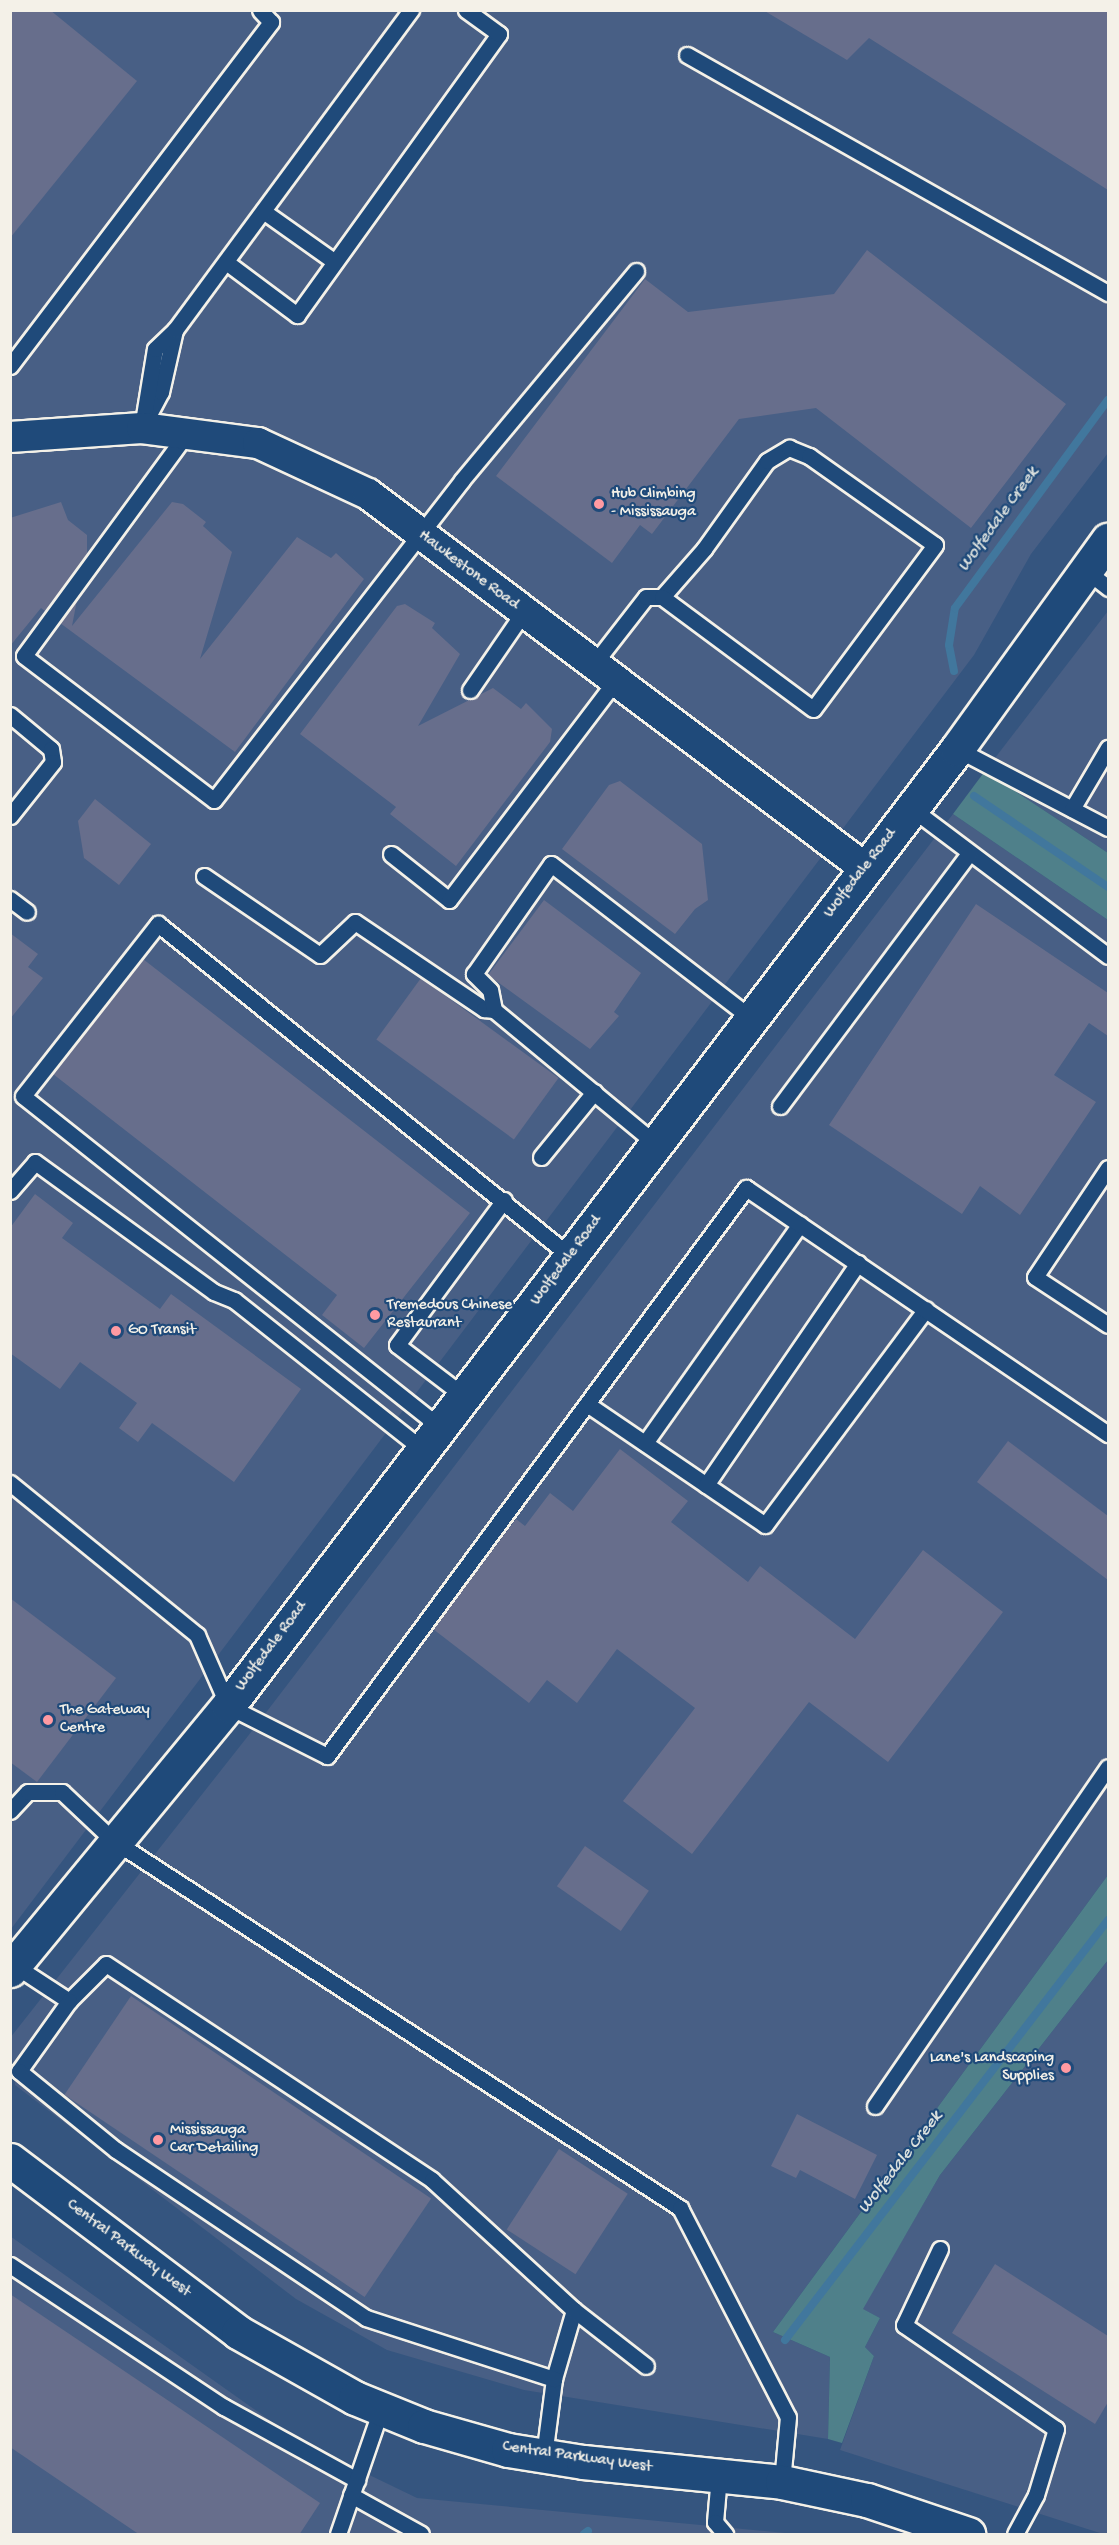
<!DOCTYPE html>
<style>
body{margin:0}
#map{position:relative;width:1119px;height:2545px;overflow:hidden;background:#35557f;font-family:"Gochi Hand",sans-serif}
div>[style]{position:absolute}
.built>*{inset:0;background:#485f85}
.green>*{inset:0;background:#4f808a}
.stream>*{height:8px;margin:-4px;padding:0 4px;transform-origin:4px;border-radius:4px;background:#41779d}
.building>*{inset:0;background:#676e8c;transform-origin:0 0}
.roads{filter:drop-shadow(2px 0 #f4f1e8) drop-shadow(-2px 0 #f4f1e8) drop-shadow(0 2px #f4f1e8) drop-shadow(0 -2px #f4f1e8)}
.lane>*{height:15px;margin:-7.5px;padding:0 7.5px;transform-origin:7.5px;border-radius:7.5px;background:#1f4a7a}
.street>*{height:30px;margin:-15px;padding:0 15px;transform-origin:15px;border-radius:15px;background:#1f4a7a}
.secondary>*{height:33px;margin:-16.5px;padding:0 16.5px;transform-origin:16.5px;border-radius:16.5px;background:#1f4a7a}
.dots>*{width:16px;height:16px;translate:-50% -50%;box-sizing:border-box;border:3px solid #1f4a7a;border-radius:50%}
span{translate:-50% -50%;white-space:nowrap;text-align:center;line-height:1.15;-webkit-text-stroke:4.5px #1f4a7a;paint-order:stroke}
.poi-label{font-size:16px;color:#f4f1e8}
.left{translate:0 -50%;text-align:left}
.right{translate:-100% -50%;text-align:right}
.street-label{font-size:16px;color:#f4f1e8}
.water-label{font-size:18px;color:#d9dfdd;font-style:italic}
.frame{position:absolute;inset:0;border:12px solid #f4f1e8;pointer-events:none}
</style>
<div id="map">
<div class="built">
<div style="clip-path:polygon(11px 11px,1108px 11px,1108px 453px,1031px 554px,974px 655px,11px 1929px)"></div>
<div style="clip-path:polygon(1108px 611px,1108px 853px,985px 771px)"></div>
<div style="clip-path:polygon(953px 814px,1108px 920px,1108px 1875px,773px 2332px,830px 2357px,828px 2439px,524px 2390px,387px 2350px,296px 2299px,15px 2085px,10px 2038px,248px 1736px)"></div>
<div style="clip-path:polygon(1108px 1960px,1108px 2534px,1103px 2534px,840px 2450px,874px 2356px,865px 2347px,880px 2318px,862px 2309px,940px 2175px)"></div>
<div style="clip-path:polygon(10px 2236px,299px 2441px,417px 2498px,796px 2534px,11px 2534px)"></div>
</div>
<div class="green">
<div style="clip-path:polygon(985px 771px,1108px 853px,1108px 920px,953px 814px)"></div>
<div style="clip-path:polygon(1108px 1875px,1108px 1960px,940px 2175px,863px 2309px,880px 2318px,865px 2347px,874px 2356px,842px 2443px,828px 2439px,830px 2357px,773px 2332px)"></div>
</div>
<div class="stream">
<div style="left:954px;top:671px;width:26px;rotate:-101deg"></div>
<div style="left:949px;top:645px;width:37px;rotate:-81deg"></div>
<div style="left:955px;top:608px;width:258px;rotate:-53.7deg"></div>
<div style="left:974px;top:796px;width:162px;rotate:34.2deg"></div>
<div style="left:785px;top:2340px;width:530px;rotate:-52.44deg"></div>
<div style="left:584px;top:2534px;width:5px;rotate:-37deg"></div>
</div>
<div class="building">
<div style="clip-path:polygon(10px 10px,50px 10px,137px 81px,10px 238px)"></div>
<div style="clip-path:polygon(763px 10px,1108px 10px,1108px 190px,869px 38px,847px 60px)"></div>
<div style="clip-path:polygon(867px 250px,1066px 404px,971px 528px,816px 408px,739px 419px,652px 534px,640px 525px,612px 563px,496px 476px,645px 279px,688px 312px,834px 294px)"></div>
<div style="clip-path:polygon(61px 502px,68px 520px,87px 535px,87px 554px,45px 611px,41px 608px,10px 646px,10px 518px)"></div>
<div style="clip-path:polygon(172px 502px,183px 504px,206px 522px,203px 526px,232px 552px,200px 659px,297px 537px,331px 558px,336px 553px,364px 579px,235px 752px,60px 623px,77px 600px,72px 626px)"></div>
<div style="clip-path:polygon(405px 604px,435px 623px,432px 628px,460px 654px,418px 726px,493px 688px,521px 709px,526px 703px,552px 729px,550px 742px,456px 866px,390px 814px,396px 807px,300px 734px,397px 606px)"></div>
<div style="clip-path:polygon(620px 781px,702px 844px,708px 900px,695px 909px,675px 934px,562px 849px,609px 785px)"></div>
<div style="clip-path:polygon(95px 799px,151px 844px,119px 885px,84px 858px,78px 821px)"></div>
<div style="clip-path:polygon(544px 900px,641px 973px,614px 1012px,619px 1016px,590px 1049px,488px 975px)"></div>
<div style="clip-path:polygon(976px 904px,1108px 993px,1108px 1036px,1089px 1023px,1054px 1075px,1096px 1102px,1020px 1215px,980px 1186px,962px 1214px,829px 1125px)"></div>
<div style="clip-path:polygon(10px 933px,38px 954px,28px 967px,43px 978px,10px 1019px)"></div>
<div style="clip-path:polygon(143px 959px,470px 1213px,364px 1348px,322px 1315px,337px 1295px,53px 1074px)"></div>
<div style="left:421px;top:978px;width:170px;height:76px;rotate:36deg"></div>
<div style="clip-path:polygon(35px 1194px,73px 1223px,62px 1238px,160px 1309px,171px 1294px,301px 1389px,234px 1482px,152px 1423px,138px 1442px,119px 1428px,137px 1403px,80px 1362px,60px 1389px,10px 1353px,10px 1228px)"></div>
<div style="clip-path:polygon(1008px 1441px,1108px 1516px,1108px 1580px,977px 1482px)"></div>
<div style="clip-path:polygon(620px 1449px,688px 1501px,671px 1522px,748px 1582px,760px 1566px,855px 1639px,923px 1550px,1003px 1612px,888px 1762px,809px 1702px,692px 1854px,623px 1801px,695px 1708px,617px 1649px,577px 1703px,547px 1680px,529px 1703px,433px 1629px,516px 1519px,525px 1526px,550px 1493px,573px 1511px)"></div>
<div style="clip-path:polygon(10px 1598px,116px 1678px,37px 1782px,10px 1762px)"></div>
<div style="left:585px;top:1846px;width:78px;height:49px;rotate:35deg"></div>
<div style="left:131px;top:1996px;width:362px;height:119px;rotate:34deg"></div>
<div style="clip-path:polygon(797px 2114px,877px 2155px,855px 2199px,800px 2170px,796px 2178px,771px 2166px)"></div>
<div style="left:559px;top:2149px;width:82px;height:96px;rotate:33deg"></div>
<div style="clip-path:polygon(995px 2264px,1108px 2336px,1108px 2402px,1095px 2424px,952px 2333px)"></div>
<div style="clip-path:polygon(10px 2294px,320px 2503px,299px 2535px,140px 2535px,10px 2447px)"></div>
</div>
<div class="roads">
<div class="lane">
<div style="left:687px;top:55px;width:484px;rotate:29.5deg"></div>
<div style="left:263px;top:211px;width:88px;rotate:35.3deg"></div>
<div style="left:226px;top:262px;width:89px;rotate:36.7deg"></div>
<div style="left:297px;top:315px;width:346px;rotate:-54.3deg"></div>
<div style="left:499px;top:34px;width:41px;rotate:-144deg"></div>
<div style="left:10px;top:366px;width:432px;rotate:-52.8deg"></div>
<div style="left:271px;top:22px;width:16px;rotate:-133deg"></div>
<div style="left:146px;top:420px;width:32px;rotate:-62deg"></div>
<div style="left:161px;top:392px;width:64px;rotate:-77.3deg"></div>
<div style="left:142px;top:428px;width:80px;rotate:-80.7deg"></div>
<div style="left:155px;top:349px;width:28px;rotate:-44deg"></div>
<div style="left:175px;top:330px;width:398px;rotate:-53.6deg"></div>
<div style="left:187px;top:433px;width:276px;rotate:126.2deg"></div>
<div style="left:24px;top:656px;width:238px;rotate:37.2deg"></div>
<div style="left:214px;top:800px;width:405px;rotate:-52.2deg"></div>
<div style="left:462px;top:480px;width:272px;rotate:-50.2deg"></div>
<div style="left:1084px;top:569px;width:31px;rotate:38deg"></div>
<div style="left:593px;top:665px;width:86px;rotate:-52.1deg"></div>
<div style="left:646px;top:597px;width:16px"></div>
<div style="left:662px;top:597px;width:64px;rotate:-48.8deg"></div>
<div style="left:704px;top:549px;width:108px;rotate:-54.4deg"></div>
<div style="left:767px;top:461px;width:26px;rotate:-31deg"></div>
<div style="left:789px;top:448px;width:22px;rotate:22deg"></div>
<div style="left:809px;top:456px;width:154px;rotate:35.2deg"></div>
<div style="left:935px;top:545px;width:204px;rotate:126.6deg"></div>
<div style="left:813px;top:709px;width:188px;rotate:-143.4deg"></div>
<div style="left:470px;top:690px;width:93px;rotate:-55.5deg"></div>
<div style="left:10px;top:715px;width:53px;rotate:39.7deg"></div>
<div style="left:51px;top:749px;width:13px;rotate:81deg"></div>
<div style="left:53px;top:762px;width:69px;rotate:128.5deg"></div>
<div style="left:957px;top:749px;width:170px;rotate:27.6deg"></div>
<div style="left:911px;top:808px;width:246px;rotate:36.9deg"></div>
<div style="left:1072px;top:809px;width:71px;rotate:-59.5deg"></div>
<div style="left:391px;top:854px;width:74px;rotate:38.4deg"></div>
<div style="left:449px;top:900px;width:275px;rotate:-52.8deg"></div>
<div style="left:204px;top:876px;width:140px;rotate:34.3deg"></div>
<div style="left:320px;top:955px;width:48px;rotate:-43.3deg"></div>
<div style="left:355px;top:922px;width:156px;rotate:34deg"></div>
<div style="left:484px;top:1009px;width:10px;rotate:6deg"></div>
<div style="left:494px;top:1010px;width:209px;rotate:39.6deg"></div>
<div style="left:10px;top:899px;width:21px;rotate:37deg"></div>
<div style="left:494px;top:1010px;width:20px;rotate:-101deg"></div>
<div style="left:490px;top:990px;width:23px;rotate:-135deg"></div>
<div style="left:474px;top:974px;width:134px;rotate:-55deg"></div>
<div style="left:551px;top:864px;width:252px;rotate:37.6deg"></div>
<div style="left:780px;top:1106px;width:316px;rotate:-53.2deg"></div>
<div style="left:541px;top:1157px;width:84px;rotate:-50.8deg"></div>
<div style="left:1108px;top:1168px;width:131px;rotate:123.8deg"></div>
<div style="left:1035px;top:1277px;width:87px;rotate:33.3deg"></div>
<div style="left:10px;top:1191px;width:38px;rotate:-49deg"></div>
<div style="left:35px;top:1162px;width:221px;rotate:36deg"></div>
<div style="left:214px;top:1292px;width:22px;rotate:22deg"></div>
<div style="left:234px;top:1300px;width:241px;rotate:38.4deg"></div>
<div style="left:464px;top:1396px;width:84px;rotate:-142.7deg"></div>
<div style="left:397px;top:1345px;width:180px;rotate:-53.6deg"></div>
<div style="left:587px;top:1404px;width:215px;rotate:34.2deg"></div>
<div style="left:765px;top:1525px;width:269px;rotate:-53.3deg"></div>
<div style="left:440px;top:1427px;width:532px;rotate:-141.56deg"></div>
<div style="left:23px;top:1096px;width:219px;rotate:-51.9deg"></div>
<div style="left:158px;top:924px;width:529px;rotate:38.86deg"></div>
<div style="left:645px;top:1443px;width:268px;rotate:-54.7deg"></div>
<div style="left:10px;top:1483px;width:241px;rotate:39.1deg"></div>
<div style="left:197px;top:1635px;width:77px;rotate:66.4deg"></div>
<div style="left:228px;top:1706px;width:111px;rotate:26.8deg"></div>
<div style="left:327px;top:1756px;width:706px;rotate:-53.58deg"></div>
<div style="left:746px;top:1188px;width:438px;rotate:34.2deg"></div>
<div style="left:706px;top:1485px;width:269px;rotate:-55.6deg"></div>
<div style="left:10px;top:1811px;width:26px;rotate:-47deg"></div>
<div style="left:28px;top:1792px;width:34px"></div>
<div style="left:62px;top:1792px;width:71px;rotate:43.3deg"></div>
<div style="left:114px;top:1841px;width:675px;rotate:32.96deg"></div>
<div style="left:680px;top:2208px;width:235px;rotate:62.7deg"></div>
<div style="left:788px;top:2417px;width:65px;rotate:95.3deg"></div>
<div style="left:14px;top:1965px;width:66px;rotate:33.2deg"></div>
<div style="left:69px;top:2001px;width:52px;rotate:-45deg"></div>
<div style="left:106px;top:1964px;width:391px;rotate:33.5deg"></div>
<div style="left:432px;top:2180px;width:193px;rotate:42.5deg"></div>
<div style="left:574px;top:2310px;width:72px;rotate:106.2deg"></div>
<div style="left:554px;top:2379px;width:78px;rotate:97.4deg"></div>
<div style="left:69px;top:2001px;width:86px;rotate:125.5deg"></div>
<div style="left:19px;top:2071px;width:125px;rotate:39.2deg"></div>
<div style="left:116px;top:2150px;width:301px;rotate:33.9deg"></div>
<div style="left:366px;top:2318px;width:198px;rotate:18deg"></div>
<div style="left:875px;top:2106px;width:411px;rotate:-55.5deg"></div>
<div style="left:940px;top:2249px;width:84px;rotate:115.3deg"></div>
<div style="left:904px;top:2325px;width:184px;rotate:34.4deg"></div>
<div style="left:1056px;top:2429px;width:69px;rotate:106.9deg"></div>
<div style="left:1036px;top:2495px;width:44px;rotate:118.3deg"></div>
<div style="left:10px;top:2265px;width:257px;rotate:33.6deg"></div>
<div style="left:224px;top:2407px;width:152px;rotate:28.8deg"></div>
<div style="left:574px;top:2310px;width:91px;rotate:37.9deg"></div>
<div style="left:719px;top:2476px;width:46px;rotate:95deg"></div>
<div style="left:715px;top:2522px;width:16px;rotate:50deg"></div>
<div style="left:351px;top:2495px;width:80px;rotate:29.1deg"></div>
<div style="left:338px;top:2534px;width:132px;rotate:-71deg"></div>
</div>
<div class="street">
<div style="left:10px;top:437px;width:132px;rotate:-3.9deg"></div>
<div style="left:142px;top:428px;width:117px;rotate:7.4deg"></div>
<div style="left:258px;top:443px;width:121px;rotate:24.9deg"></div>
<div style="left:368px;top:494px;width:622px;rotate:36.96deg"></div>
</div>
<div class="secondary">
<div style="left:10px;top:1970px;width:342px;rotate:-50.5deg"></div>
<div style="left:228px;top:1706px;width:1203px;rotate:-52.7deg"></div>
<div style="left:957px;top:749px;width:258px;rotate:-54.2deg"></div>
<div style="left:10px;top:2160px;width:286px;rotate:37deg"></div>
<div style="left:238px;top:2332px;width:134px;rotate:29.4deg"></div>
<div style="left:355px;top:2398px;width:74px;rotate:22.1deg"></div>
<div style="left:424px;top:2426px;width:87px;rotate:15.9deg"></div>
<div style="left:508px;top:2450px;width:76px;rotate:9.1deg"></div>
<div style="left:583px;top:2462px;width:200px;rotate:5.7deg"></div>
<div style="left:782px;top:2482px;width:87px;rotate:12deg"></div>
<div style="left:867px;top:2500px;width:107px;rotate:18.6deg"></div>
</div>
</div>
<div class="dots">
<div style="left:599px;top:504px;background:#ff9aa2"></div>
<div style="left:375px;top:1315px;background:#ff9aa2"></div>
<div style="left:116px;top:1331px;background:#ff9aa2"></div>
<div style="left:48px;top:1720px;background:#ff9aa2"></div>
<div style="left:1066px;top:2068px;background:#ff9aa2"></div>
<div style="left:158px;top:2140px;background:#ff9aa2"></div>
</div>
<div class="poi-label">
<span class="left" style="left:611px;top:504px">Hub Climbing<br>- Mississauga</span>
<span class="left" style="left:387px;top:1315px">Tremedous Chinese<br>Restaurant</span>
<span class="left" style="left:128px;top:1331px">GO Transit</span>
<span class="left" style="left:60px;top:1720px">The Gateway<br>Centre</span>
<span class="right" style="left:1054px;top:2068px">Lane's Landscaping<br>Supplies</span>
<span class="left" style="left:170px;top:2140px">Mississauga<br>Car Detailing</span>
</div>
<div class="street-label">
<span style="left:468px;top:571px;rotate:37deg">Hawkestone Road</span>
<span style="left:861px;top:874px;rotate:-52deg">Wolfedale Road</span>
<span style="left:567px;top:1261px;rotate:-53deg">Wolfedale Road</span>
<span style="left:272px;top:1647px;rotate:-53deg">Wolfedale Road</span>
<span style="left:128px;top:2249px;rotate:37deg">Central Parkway West</span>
<span style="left:577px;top:2458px;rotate:8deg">Central Parkway West</span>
</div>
<div class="water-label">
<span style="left:999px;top:520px;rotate:-54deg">Wolfedale Creek</span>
<span style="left:901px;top:2163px;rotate:-52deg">Wolfedale Creek</span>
</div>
<div class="frame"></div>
</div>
